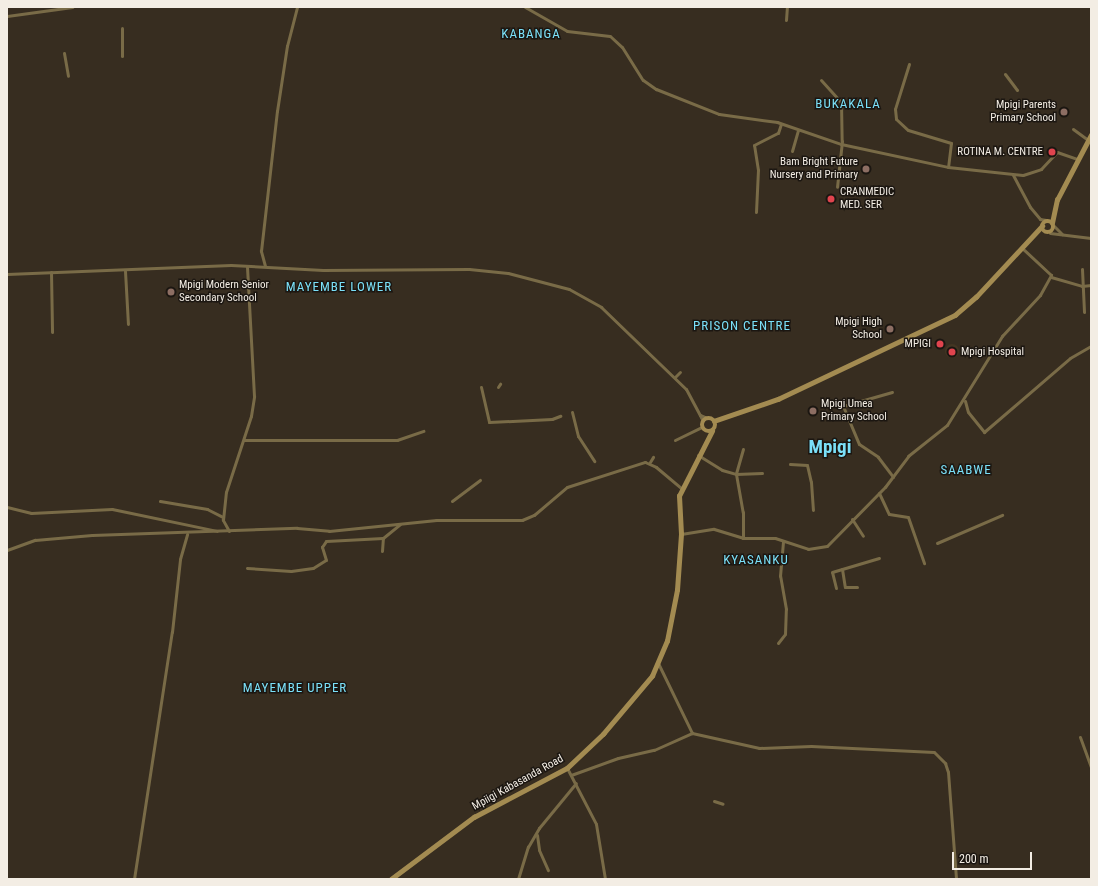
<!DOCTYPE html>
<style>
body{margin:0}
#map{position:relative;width:1098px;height:886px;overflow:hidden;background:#372d20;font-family:"Roboto Condensed",sans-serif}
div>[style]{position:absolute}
.built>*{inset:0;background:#433623}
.round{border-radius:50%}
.minor>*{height:3px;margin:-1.5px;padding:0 1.5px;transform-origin:1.5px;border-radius:1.5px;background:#796b47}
.secondary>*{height:4.5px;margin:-2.25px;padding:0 2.25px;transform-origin:2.25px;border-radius:2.25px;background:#a38b51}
.secondary>.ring{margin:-2.25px;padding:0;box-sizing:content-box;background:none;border:4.5px solid #a38b51;border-radius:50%}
.dots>*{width:11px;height:11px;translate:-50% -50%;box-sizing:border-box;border:2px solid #1b1611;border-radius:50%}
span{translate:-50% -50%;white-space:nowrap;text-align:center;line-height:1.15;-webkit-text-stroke:3px #1b1611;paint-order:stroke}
.poi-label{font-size:11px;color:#f3ede4}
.right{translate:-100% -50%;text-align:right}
.left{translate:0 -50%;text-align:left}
.street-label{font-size:11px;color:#f3ede4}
.quarter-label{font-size:13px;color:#7be0f8;letter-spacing:1px}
.town-label{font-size:19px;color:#7be0f8;font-weight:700}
.frame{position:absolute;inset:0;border:8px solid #f3ede4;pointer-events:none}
.scale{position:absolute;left:952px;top:852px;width:80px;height:18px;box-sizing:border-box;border:2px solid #f3ede4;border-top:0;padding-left:5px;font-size:12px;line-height:14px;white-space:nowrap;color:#f3ede4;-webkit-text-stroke:3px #1b1611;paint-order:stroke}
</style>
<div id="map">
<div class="built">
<div class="round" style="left:945px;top:344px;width:14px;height:14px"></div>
</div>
<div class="minor">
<div style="left:525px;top:7px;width:48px;rotate:29.7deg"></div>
<div style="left:567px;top:31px;width:43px;rotate:6.6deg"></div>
<div style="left:610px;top:36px;width:16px;rotate:43deg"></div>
<div style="left:622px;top:47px;width:39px;rotate:58deg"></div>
<div style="left:643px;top:80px;width:16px;rotate:35deg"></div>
<div style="left:656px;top:89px;width:68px;rotate:21.6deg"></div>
<div style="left:719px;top:114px;width:59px;rotate:7.9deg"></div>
<div style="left:777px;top:122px;width:68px;rotate:19deg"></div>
<div style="left:841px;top:144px;width:109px;rotate:12.1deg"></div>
<div style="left:948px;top:167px;width:75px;rotate:6.1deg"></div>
<div style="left:1023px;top:175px;width:19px;rotate:-18deg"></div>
<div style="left:1041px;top:169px;width:23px;rotate:-47deg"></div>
<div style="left:1057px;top:152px;width:21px;rotate:19deg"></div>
<div style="left:7px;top:16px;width:66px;rotate:-7.9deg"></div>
<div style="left:786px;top:20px;width:13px;rotate:-86deg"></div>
<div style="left:122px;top:28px;width:28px;rotate:90deg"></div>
<div style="left:64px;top:53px;width:23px;rotate:80deg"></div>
<div style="left:909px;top:64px;width:47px;rotate:107.3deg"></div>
<div style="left:895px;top:109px;width:10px;rotate:84deg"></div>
<div style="left:896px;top:119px;width:16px;rotate:43deg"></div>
<div style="left:908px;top:130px;width:45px;rotate:16.8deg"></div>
<div style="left:951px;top:143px;width:24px;rotate:97deg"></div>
<div style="left:1005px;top:74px;width:20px;rotate:53deg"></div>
<div style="left:821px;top:80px;width:30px;rotate:48deg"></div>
<div style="left:841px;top:102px;width:39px;rotate:89deg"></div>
<div style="left:842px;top:141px;width:46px;rotate:96.2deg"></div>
<div style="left:1073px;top:129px;width:19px;rotate:36deg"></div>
<div style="left:792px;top:151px;width:22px;rotate:-74deg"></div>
<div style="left:1013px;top:175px;width:36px;rotate:62deg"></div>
<div style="left:1030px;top:207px;width:16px;rotate:50deg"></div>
<div style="left:1040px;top:219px;width:6px;rotate:9deg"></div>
<div style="left:756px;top:212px;width:42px;rotate:-87.3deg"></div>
<div style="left:758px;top:170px;width:25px;rotate:-99deg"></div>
<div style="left:754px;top:145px;width:27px;rotate:-27deg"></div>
<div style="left:778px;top:133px;width:9px;rotate:-72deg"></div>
<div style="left:1053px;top:225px;width:13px;rotate:45deg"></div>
<div style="left:1050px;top:233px;width:41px;rotate:7deg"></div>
<div style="left:265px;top:266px;width:16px;rotate:-105deg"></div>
<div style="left:261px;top:251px;width:141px;rotate:-83.5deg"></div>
<div style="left:277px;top:111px;width:66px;rotate:-81.3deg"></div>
<div style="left:287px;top:46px;width:40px;rotate:-75.6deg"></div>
<div style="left:1082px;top:269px;width:43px;rotate:87.3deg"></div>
<div style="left:125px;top:271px;width:53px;rotate:86.8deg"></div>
<div style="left:51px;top:272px;width:60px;rotate:89deg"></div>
<div style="left:7px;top:274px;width:224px;rotate:-2.3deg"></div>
<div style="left:231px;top:265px;width:92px;rotate:3.1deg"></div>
<div style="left:323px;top:270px;width:146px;rotate:-0.4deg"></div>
<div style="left:469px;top:269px;width:39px;rotate:6deg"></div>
<div style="left:508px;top:273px;width:63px;rotate:14.7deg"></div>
<div style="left:569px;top:289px;width:37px;rotate:29deg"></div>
<div style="left:601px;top:307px;width:118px;rotate:44deg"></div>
<div style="left:686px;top:389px;width:36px;rotate:62deg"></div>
<div style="left:1051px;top:277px;width:32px;rotate:16deg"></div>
<div style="left:1082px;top:286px;width:9px;rotate:-6deg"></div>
<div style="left:675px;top:377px;width:7px;rotate:-45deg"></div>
<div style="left:481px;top:387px;width:36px;rotate:77deg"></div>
<div style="left:489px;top:422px;width:63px;rotate:-2.7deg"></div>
<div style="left:552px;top:419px;width:9px;rotate:-21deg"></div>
<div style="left:498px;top:387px;width:4px;rotate:-56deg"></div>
<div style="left:892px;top:392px;width:51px;rotate:164.1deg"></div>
<div style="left:843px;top:406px;width:41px;rotate:67.2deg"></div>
<div style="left:859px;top:444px;width:23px;rotate:34deg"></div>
<div style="left:878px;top:457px;width:25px;rotate:53deg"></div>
<div style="left:965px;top:401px;width:11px;rotate:75deg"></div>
<div style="left:968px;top:412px;width:26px;rotate:51deg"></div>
<div style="left:984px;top:432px;width:113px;rotate:-40.7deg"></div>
<div style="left:1070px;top:358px;width:24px;rotate:-30deg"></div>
<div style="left:572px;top:412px;width:25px;rotate:76deg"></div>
<div style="left:578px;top:436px;width:30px;rotate:57deg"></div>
<div style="left:700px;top:415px;width:8px;rotate:23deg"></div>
<div style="left:244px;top:440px;width:153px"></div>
<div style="left:397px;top:440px;width:28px;rotate:-19deg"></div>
<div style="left:675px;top:440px;width:30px;rotate:-26deg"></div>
<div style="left:743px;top:449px;width:26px;rotate:106deg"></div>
<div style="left:736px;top:474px;width:39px;rotate:80deg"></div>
<div style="left:743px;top:512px;width:26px;rotate:90deg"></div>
<div style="left:698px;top:455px;width:28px;rotate:32deg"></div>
<div style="left:722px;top:470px;width:15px;rotate:16deg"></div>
<div style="left:736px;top:474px;width:26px;rotate:-2deg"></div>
<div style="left:650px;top:462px;width:6px;rotate:-59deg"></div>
<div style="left:790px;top:464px;width:17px;rotate:3deg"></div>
<div style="left:807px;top:465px;width:17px;rotate:77deg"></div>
<div style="left:811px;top:482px;width:28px;rotate:86deg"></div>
<div style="left:879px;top:493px;width:23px;rotate:65deg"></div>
<div style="left:889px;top:514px;width:19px;rotate:9deg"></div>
<div style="left:908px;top:517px;width:49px;rotate:70.8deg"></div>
<div style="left:160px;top:501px;width:48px;rotate:9.7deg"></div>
<div style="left:207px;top:509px;width:18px;rotate:27deg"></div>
<div style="left:452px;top:501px;width:35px;rotate:-37deg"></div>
<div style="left:7px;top:507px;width:25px;rotate:14deg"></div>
<div style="left:31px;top:513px;width:81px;rotate:-2.8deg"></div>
<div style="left:112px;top:509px;width:107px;rotate:11.8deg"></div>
<div style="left:852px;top:519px;width:20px;rotate:57deg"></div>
<div style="left:229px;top:531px;width:13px;rotate:-119deg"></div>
<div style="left:223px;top:520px;width:28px;rotate:-84deg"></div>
<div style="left:226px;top:492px;width:80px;rotate:-71.8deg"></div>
<div style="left:251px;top:416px;width:20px;rotate:-81deg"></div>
<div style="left:254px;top:396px;width:130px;rotate:-93.1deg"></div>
<div style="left:681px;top:534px;width:33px;rotate:-9deg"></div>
<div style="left:714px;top:529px;width:30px;rotate:17deg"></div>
<div style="left:743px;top:538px;width:32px"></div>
<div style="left:775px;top:538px;width:35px;rotate:18deg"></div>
<div style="left:808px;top:549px;width:19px;rotate:-9deg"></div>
<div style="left:827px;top:546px;width:83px;rotate:-45.5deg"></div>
<div style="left:885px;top:487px;width:39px;rotate:-53deg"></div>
<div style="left:908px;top:456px;width:50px;rotate:-38.5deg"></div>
<div style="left:947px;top:425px;width:105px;rotate:-58.3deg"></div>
<div style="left:1002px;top:336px;width:56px;rotate:-47.2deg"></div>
<div style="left:1040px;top:295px;width:23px;rotate:-61deg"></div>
<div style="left:1051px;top:275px;width:38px;rotate:-137deg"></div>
<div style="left:937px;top:543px;width:71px;rotate:-23.3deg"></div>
<div style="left:7px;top:550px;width:30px;rotate:-20deg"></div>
<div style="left:35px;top:540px;width:57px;rotate:-5deg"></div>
<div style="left:92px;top:535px;width:205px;rotate:-2deg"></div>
<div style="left:297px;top:528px;width:32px;rotate:5deg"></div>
<div style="left:329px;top:531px;width:108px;rotate:-5.9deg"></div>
<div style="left:436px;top:520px;width:86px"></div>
<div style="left:522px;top:520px;width:13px;rotate:-23deg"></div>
<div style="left:534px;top:515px;width:43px;rotate:-40.3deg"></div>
<div style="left:567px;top:487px;width:82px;rotate:-17.8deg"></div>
<div style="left:645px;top:462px;width:12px;rotate:24deg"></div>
<div style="left:656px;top:467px;width:34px;rotate:40deg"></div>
<div style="left:382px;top:551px;width:13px;rotate:-86deg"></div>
<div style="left:383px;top:538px;width:22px;rotate:-39deg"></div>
<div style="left:247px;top:568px;width:44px;rotate:3.9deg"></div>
<div style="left:291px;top:571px;width:22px;rotate:-8deg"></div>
<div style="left:313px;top:568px;width:15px;rotate:-32deg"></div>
<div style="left:326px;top:560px;width:14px;rotate:-107deg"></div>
<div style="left:322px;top:547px;width:7px;rotate:-56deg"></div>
<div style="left:326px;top:541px;width:57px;rotate:-3deg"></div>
<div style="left:842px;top:569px;width:18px;rotate:81deg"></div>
<div style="left:845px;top:587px;width:12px"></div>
<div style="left:836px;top:588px;width:16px;rotate:-104deg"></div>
<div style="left:832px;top:572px;width:49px;rotate:-16.6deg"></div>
<div style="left:778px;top:643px;width:11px;rotate:-52deg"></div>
<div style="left:785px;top:634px;width:25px;rotate:-88deg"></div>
<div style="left:786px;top:609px;width:34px;rotate:-100deg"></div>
<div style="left:780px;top:576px;width:35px;rotate:-85deg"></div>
<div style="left:658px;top:663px;width:78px;rotate:64.1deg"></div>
<div style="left:692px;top:733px;width:69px;rotate:12.6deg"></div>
<div style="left:759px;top:748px;width:52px;rotate:-2.2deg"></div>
<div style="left:811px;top:746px;width:123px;rotate:2.8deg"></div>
<div style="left:934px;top:752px;width:16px;rotate:45deg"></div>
<div style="left:945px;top:763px;width:9px;rotate:72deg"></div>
<div style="left:948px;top:772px;width:107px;rotate:85.7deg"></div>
<div style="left:1080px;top:737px;width:32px;rotate:70deg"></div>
<div style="left:567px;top:768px;width:63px;rotate:62.6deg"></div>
<div style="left:596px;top:824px;width:56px;rotate:80.7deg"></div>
<div style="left:571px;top:775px;width:50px;rotate:-19.9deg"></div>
<div style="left:618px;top:758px;width:37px;rotate:-13deg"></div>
<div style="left:654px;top:750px;width:42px;rotate:-24.1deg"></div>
<div style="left:714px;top:801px;width:9px;rotate:18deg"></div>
<div style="left:537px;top:835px;width:15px;rotate:82deg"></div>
<div style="left:539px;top:850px;width:22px;rotate:66deg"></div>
<div style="left:134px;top:879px;width:250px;rotate:-81.3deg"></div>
<div style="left:172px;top:632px;width:73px;rotate:-83.7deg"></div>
<div style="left:180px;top:559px;width:26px;rotate:-74deg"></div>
<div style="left:518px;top:879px;width:34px;rotate:-73deg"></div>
<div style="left:528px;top:847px;width:22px;rotate:-60deg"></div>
<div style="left:539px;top:828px;width:58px;rotate:-50.6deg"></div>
</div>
<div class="secondary">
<div class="ring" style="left:1042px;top:221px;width:7.5px;height:7.5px"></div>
<div style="left:1052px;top:223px;width:24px;rotate:-78deg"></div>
<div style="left:1057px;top:200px;width:73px;rotate:-62.4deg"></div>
<div class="ring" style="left:702px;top:418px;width:9.5px;height:9.5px"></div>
<div style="left:714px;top:421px;width:68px;rotate:-19deg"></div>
<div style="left:778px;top:399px;width:196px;rotate:-25.4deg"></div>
<div style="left:955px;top:315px;width:28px;rotate:-41deg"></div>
<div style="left:976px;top:297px;width:97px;rotate:-47.1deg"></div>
<div style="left:391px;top:879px;width:104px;rotate:-36.8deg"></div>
<div style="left:474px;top:817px;width:105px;rotate:-27.8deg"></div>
<div style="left:567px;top:768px;width:50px;rotate:-43.4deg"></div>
<div style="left:603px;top:734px;width:76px;rotate:-49.8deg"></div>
<div style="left:652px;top:676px;width:38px;rotate:-67deg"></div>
<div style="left:667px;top:641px;width:52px;rotate:-78.9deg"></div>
<div style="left:677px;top:590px;width:56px;rotate:-85.9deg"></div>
<div style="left:681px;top:534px;width:38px;rotate:-93deg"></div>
<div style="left:679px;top:496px;width:73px;rotate:-63.1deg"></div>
</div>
<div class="dots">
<div style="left:1064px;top:112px;background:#8d6e63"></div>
<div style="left:1052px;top:152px;background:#e0444e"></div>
<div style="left:866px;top:169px;background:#8d6e63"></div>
<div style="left:831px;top:199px;background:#e0444e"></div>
<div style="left:171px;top:292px;background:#8d6e63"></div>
<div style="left:890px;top:329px;background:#8d6e63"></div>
<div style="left:940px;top:344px;background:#e0444e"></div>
<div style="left:952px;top:352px;background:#e0444e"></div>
<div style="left:813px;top:411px;background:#8d6e63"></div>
</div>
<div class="poi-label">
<span class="right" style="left:1056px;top:112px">Mpigi Parents<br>Primary School</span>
<span class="right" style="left:1043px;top:152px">ROTINA M. CENTRE</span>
<span class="right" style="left:858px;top:169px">Bam Bright Future<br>Nursery and Primary</span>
<span class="left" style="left:840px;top:199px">CRANMEDIC<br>MED. SER</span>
<span class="left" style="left:179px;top:292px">Mpigi Modern Senior<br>Secondary School</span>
<span class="right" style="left:882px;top:329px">Mpigi High<br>School</span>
<span class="right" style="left:931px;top:344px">MPIGI</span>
<span class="left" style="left:961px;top:352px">Mpigi Hospital</span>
<span class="left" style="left:821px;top:411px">Mpigi Umea<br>Primary School</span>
</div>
<div class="street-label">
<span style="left:518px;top:783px;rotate:-29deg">Mpiigi Kabasanda Road</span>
</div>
<div class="quarter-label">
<span style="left:531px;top:34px">KABANGA</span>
<span style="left:848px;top:104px">BUKAKALA</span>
<span style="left:339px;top:287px">MAYEMBE LOWER</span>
<span style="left:742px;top:326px">PRISON CENTRE</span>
<span style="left:966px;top:470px">SAABWE</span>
<span style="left:756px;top:560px">KYASANKU</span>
<span style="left:295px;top:688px">MAYEMBE UPPER</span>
</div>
<div class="town-label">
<span style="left:830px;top:447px">Mpigi</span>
</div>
<div class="frame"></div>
<div class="scale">200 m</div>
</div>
